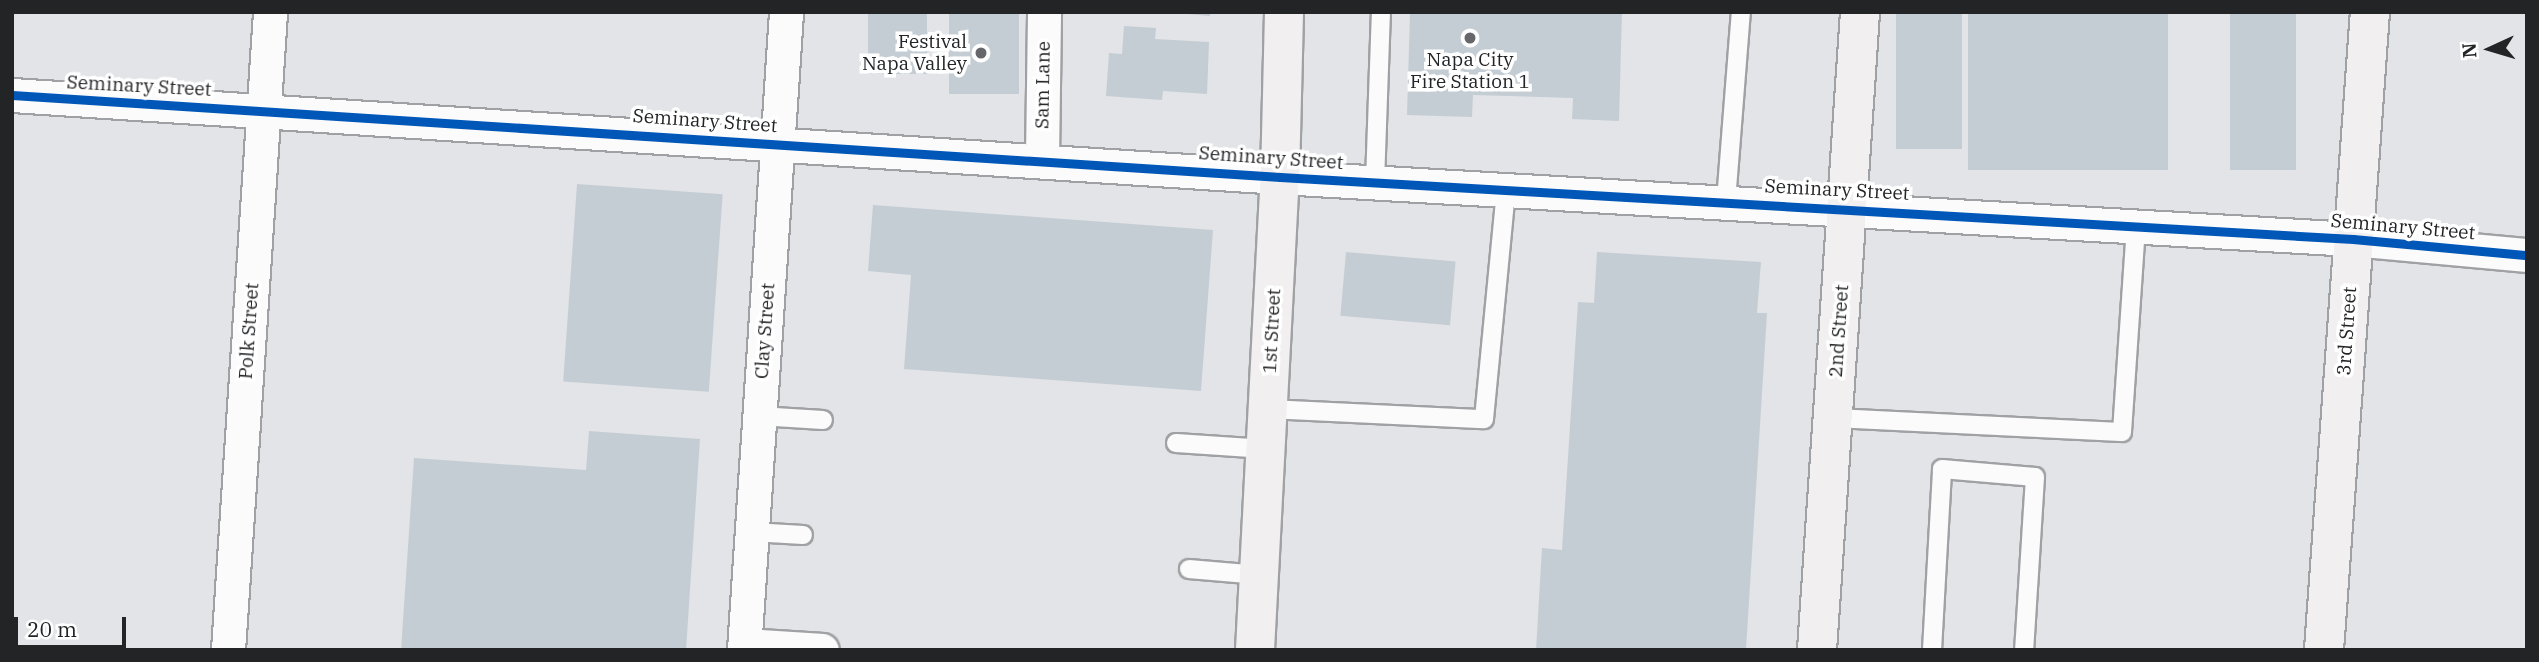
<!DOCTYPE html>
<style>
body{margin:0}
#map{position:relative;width:2539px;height:662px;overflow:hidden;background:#e2e4e7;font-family:"IBM Plex Serif",serif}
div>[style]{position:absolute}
.building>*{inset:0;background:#c5cdd4;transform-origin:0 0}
.roads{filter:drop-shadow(2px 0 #a0a1a4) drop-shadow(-2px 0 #a0a1a4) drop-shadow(0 2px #a0a1a4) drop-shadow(0 -2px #a0a1a4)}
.lane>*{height:18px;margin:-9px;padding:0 9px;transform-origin:9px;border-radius:9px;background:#fbfbfb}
.street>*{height:33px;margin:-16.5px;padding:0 16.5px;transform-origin:16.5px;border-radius:16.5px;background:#fbfbfb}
.secondary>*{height:38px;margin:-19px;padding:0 19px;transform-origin:19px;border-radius:19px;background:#f1efef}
.cycleway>*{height:9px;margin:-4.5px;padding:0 4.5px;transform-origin:4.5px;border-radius:4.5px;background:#0057b8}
.dots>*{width:19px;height:19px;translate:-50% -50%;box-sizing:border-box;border:4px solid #fff;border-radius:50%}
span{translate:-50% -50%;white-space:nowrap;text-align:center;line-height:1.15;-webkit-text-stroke:7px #fff;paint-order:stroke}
.poi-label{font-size:19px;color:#232426}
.right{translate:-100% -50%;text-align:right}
.street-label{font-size:19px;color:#232426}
.frame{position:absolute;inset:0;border:14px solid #232426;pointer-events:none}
.north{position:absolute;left:2455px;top:14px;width:70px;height:70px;-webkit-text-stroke:5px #fff;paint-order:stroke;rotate:266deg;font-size:19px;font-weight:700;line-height:28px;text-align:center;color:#232426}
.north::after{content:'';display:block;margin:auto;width:24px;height:32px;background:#232426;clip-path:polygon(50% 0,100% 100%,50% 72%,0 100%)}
.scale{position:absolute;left:14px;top:617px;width:112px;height:32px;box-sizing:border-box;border:4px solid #232426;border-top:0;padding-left:9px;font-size:21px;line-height:24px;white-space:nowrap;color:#232426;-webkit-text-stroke:5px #fff;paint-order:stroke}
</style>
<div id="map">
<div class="building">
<div style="left:868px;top:12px;width:59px;height:62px"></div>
<div style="left:949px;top:12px;width:70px;height:82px"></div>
<div style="clip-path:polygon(1187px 12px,1210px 12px,1210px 16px,1187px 14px)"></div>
<div style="clip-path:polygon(1410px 12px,1622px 12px,1619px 121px,1572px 119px,1573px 98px,1473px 95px,1472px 117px,1407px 115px)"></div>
<div style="left:1896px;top:12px;width:66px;height:137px"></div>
<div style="left:1968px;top:12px;width:200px;height:158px"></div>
<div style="left:2230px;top:12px;width:66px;height:158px"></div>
<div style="clip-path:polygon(1124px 26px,1156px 28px,1155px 39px,1209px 42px,1207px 94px,1163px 91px,1162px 100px,1106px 96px,1109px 53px,1122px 54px)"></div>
<div style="left:577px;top:184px;width:146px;height:198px;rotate:4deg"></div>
<div style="clip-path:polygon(873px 205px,1213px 230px,1201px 391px,904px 369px,911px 275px,868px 271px)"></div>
<div style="left:1346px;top:252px;width:110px;height:64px;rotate:5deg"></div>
<div style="clip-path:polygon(1597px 252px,1761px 262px,1757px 313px,1767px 313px,1746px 649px,1536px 650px,1542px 548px,1562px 550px,1578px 302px,1594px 303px)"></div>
<div style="clip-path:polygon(589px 431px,700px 439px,686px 650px,401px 650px,414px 458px,586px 470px)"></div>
</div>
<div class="roads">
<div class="lane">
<div style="left:1375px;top:182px;width:170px;rotate:-88deg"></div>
<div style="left:1726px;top:201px;width:190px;rotate:-85.5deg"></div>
<div style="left:1268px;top:409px;width:216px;rotate:2.7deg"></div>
<div style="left:1484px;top:419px;width:231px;rotate:-84.5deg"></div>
<div style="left:759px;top:416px;width:64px;rotate:3.6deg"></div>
<div style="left:1833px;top:418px;width:289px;rotate:2.8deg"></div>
<div style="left:2122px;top:432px;width:206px;rotate:-86.1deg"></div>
<div style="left:1176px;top:443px;width:90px;rotate:3.8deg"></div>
<div style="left:752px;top:532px;width:51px;rotate:3.4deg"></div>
<div style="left:1189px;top:569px;width:70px;rotate:4.9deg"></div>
<div style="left:1932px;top:650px;width:181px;rotate:-86.8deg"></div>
<div style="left:1942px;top:469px;width:93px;rotate:4.9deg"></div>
<div style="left:2035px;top:477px;width:173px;rotate:93.6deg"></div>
</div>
<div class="street">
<div style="left:12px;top:95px;width:1271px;rotate:3.7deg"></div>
<div style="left:1280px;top:177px;width:1075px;rotate:3.31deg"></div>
<div style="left:2353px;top:239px;width:175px;rotate:5.3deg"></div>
<div style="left:1042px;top:158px;width:146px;rotate:-89.2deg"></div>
<div style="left:745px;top:645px;width:77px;rotate:3.7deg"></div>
<div style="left:228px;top:650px;width:639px;rotate:-86.23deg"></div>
<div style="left:744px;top:650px;width:639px;rotate:-86.23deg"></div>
</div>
<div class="secondary">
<div style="left:1255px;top:650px;width:474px;rotate:-87deg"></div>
<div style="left:1280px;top:177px;width:165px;rotate:-88.6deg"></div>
<div style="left:1817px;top:650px;width:639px;rotate:-86.14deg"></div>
<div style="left:2324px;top:650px;width:640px;rotate:-85.88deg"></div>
</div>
</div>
<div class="cycleway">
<div style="left:12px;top:95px;width:1271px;rotate:3.7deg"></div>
<div style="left:1280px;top:177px;width:1075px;rotate:3.31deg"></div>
<div style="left:2353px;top:239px;width:175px;rotate:5.3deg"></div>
</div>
<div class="dots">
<div style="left:1470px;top:38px;background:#66676a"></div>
<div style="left:981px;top:53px;background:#66676a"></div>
</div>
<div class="poi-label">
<span class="right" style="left:967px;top:53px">Festival<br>Napa Valley</span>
<span style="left:1470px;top:71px">Napa City<br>Fire Station 1</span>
</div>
<div class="street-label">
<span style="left:1043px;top:85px;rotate:-89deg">Sam Lane</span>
<span style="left:139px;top:86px;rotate:3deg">Seminary Street</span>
<span style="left:705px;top:121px;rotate:4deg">Seminary Street</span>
<span style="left:1271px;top:158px;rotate:4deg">Seminary Street</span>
<span style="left:1837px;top:190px;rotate:3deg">Seminary Street</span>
<span style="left:2403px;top:227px;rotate:5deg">Seminary Street</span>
<span style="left:249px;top:331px;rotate:-86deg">Polk Street</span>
<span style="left:765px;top:331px;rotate:-86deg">Clay Street</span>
<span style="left:1272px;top:331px;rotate:-87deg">1st Street</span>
<span style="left:1839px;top:331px;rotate:-86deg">2nd Street</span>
<span style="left:2347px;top:331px;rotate:-86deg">3rd Street</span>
</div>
<div class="frame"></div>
<div class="north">N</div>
<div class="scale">20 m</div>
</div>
